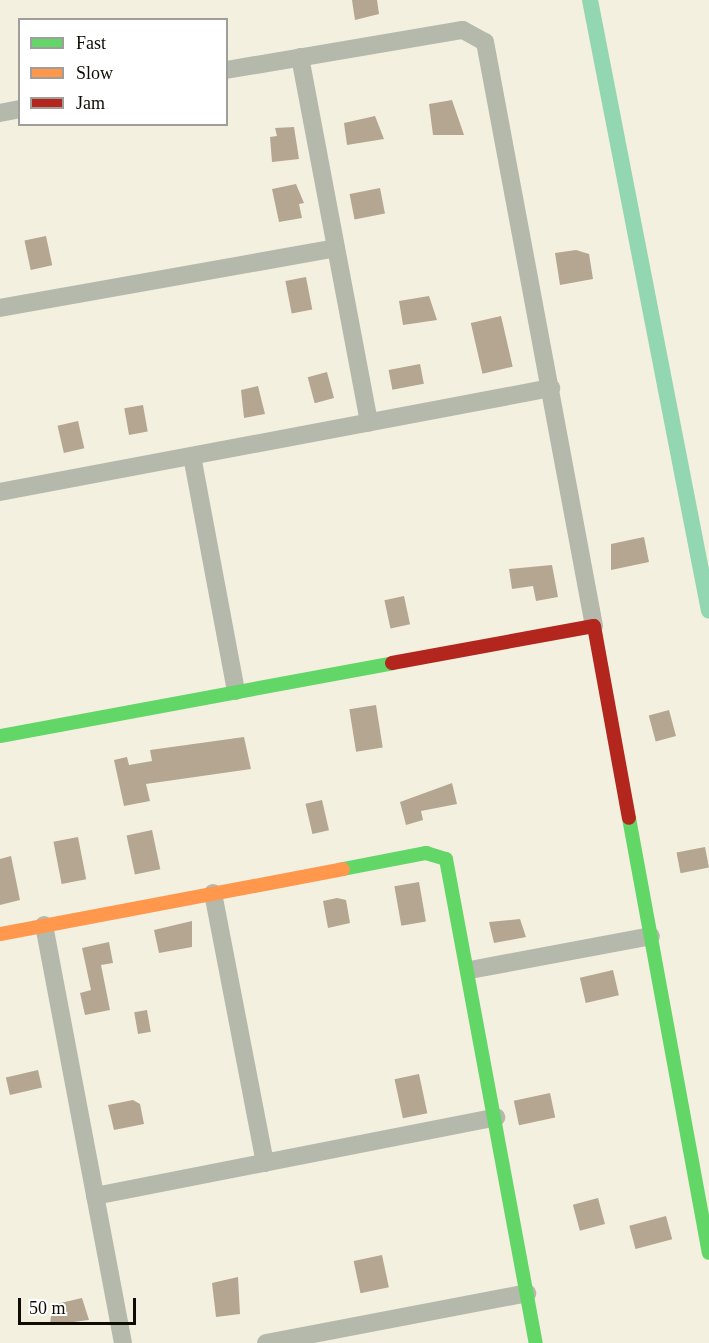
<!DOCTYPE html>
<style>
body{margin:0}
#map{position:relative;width:709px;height:1343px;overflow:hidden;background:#f4f0df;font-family:Georgia,serif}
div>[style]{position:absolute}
.canal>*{height:16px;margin:-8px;padding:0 8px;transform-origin:8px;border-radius:8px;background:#93d6b2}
.building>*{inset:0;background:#b4a691;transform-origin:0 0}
.street>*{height:18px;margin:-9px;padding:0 9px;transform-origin:9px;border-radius:9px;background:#b4b9ac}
.fast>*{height:14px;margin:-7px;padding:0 7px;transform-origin:7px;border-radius:7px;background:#63d668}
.slow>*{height:14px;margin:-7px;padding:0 7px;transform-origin:7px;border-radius:7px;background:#ff974d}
.jam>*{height:14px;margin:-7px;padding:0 7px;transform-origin:7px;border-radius:7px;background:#b3261e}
span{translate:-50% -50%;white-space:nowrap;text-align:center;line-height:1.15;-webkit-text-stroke:6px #fff;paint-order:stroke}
.legend{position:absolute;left:18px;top:18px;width:210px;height:108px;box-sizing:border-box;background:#fff;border:2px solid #9f9e9a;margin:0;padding:8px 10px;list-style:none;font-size:18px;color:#0e0c03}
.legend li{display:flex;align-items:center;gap:12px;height:30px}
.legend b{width:30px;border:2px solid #9f9e9a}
.scale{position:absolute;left:18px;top:1298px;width:118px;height:27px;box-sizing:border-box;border:3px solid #0e0c03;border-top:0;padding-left:8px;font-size:18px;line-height:21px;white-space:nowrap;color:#0e0c03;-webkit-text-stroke:4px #fff;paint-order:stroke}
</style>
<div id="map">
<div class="canal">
<div style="left:590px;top:0;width:622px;rotate:78.98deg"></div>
</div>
<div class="building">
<div style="clip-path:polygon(352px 0,377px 0,379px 14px,355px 20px)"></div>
<div style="clip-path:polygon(452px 100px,464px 135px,433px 135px,429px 104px)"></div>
<div style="clip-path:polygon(375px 116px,384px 139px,347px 145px,344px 123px)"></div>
<div style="clip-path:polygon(294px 127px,299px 159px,272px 162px,270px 137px,277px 136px,275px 128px)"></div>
<div style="clip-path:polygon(296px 184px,304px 203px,299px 204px,302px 218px,279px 222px,272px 189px)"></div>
<div style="left:380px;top:188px;width:26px;height:31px;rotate:79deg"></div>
<div style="left:46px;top:236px;width:30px;height:22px;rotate:78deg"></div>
<div style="clip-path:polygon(576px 250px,589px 254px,593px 279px,560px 285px,555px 253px)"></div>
<div style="left:306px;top:277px;width:33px;height:21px;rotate:79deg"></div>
<div style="clip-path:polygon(429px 296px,437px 320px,403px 325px,399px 301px)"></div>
<div style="left:501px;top:316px;width:52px;height:31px;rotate:77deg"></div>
<div style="left:420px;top:364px;width:20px;height:32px;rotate:79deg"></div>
<div style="left:327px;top:372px;width:27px;height:20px;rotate:75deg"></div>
<div style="clip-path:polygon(258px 386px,265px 414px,244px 418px,241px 390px)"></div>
<div style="left:143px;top:405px;width:27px;height:19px;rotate:80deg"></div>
<div style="left:78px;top:421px;width:28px;height:21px;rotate:77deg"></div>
<div style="clip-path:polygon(644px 537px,649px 562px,611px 570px,611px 544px)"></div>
<div style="clip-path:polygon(552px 565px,558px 597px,536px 601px,533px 586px,512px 589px,509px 569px)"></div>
<div style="left:404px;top:596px;width:29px;height:20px;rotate:78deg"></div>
<div style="left:376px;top:705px;width:43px;height:27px;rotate:81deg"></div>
<div style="left:669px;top:710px;width:27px;height:21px;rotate:75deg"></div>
<div style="clip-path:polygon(244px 737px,251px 769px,146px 784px,150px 801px,124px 806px,114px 760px,127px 757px,129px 765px,152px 761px,150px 750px)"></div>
<div style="clip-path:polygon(452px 783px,457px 804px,421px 811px,423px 820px,406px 825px,400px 802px)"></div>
<div style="left:322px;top:800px;width:31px;height:17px;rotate:77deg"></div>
<div style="left:152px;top:830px;width:40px;height:26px;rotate:78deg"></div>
<div style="left:78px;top:837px;width:43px;height:25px;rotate:79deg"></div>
<div style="left:705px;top:847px;width:21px;height:29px;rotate:79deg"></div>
<div style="clip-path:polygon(11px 856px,20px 900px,0 905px,0 859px)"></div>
<div style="left:419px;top:882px;width:40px;height:25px;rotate:80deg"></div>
<div style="clip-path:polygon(337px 898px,346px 900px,350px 923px,328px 928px,323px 901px)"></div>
<div style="clip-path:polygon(520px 919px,526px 937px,494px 943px,489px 922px)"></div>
<div style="clip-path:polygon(192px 921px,192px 947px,159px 953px,154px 930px)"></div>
<div style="clip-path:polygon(109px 942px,113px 963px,101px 965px,110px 1010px,85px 1015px,80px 993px,91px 990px,82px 948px)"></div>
<div style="left:613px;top:970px;width:26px;height:34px;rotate:77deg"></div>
<div style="left:147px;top:1010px;width:22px;height:13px;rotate:80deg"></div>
<div style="left:38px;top:1070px;width:18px;height:33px;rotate:77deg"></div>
<div style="left:419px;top:1074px;width:40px;height:25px;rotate:78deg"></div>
<div style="left:550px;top:1093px;width:25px;height:37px;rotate:78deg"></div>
<div style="clip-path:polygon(133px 1100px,140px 1104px,144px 1124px,114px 1130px,108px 1105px)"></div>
<div style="left:598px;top:1198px;width:27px;height:26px;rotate:75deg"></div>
<div style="left:666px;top:1216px;width:24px;height:38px;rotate:75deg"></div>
<div style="left:382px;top:1255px;width:33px;height:29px;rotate:78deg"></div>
<div style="clip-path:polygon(238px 1277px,240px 1314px,216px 1317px,212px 1283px)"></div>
<div style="clip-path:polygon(82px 1298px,89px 1320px,50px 1325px,52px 1305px)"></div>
</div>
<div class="street">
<div style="left:300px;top:57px;width:372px;rotate:79.3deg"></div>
<div style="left:226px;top:70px;width:240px;rotate:-9.6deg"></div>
<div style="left:463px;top:30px;width:25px;rotate:29deg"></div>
<div style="left:485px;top:42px;width:594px;rotate:79.43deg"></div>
<div style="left:0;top:113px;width:20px;rotate:-11deg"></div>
<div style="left:0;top:308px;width:341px;rotate:-10.1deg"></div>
<div style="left:192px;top:456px;width:239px;rotate:79.4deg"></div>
<div style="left:0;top:492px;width:561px;rotate:-10.69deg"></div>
<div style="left:213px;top:893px;width:275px;rotate:79.1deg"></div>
<div style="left:44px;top:925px;width:425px;rotate:79.3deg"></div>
<div style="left:470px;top:970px;width:184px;rotate:-10.6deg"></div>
<div style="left:95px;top:1196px;width:409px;rotate:-11.1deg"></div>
<div style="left:266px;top:1343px;width:266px;rotate:-10.8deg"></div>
</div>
<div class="fast">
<div style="left:0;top:736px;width:399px;rotate:-10.5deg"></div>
<div style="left:629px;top:818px;width:442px;rotate:79.6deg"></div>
<div style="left:343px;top:869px;width:85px;rotate:-10.9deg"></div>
<div style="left:426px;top:853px;width:21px;rotate:17deg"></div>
<div style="left:446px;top:859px;width:492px;rotate:79.5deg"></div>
</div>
<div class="slow">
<div style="left:0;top:934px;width:349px;rotate:-10.7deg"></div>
</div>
<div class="jam">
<div style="left:392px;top:663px;width:205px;rotate:-10.4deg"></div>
<div style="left:594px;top:626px;width:195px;rotate:79.7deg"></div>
</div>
<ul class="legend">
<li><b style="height:8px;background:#63d668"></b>Fast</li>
<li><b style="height:8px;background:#ff974d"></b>Slow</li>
<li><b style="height:8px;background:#b3261e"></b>Jam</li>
</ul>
<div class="scale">50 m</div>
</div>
